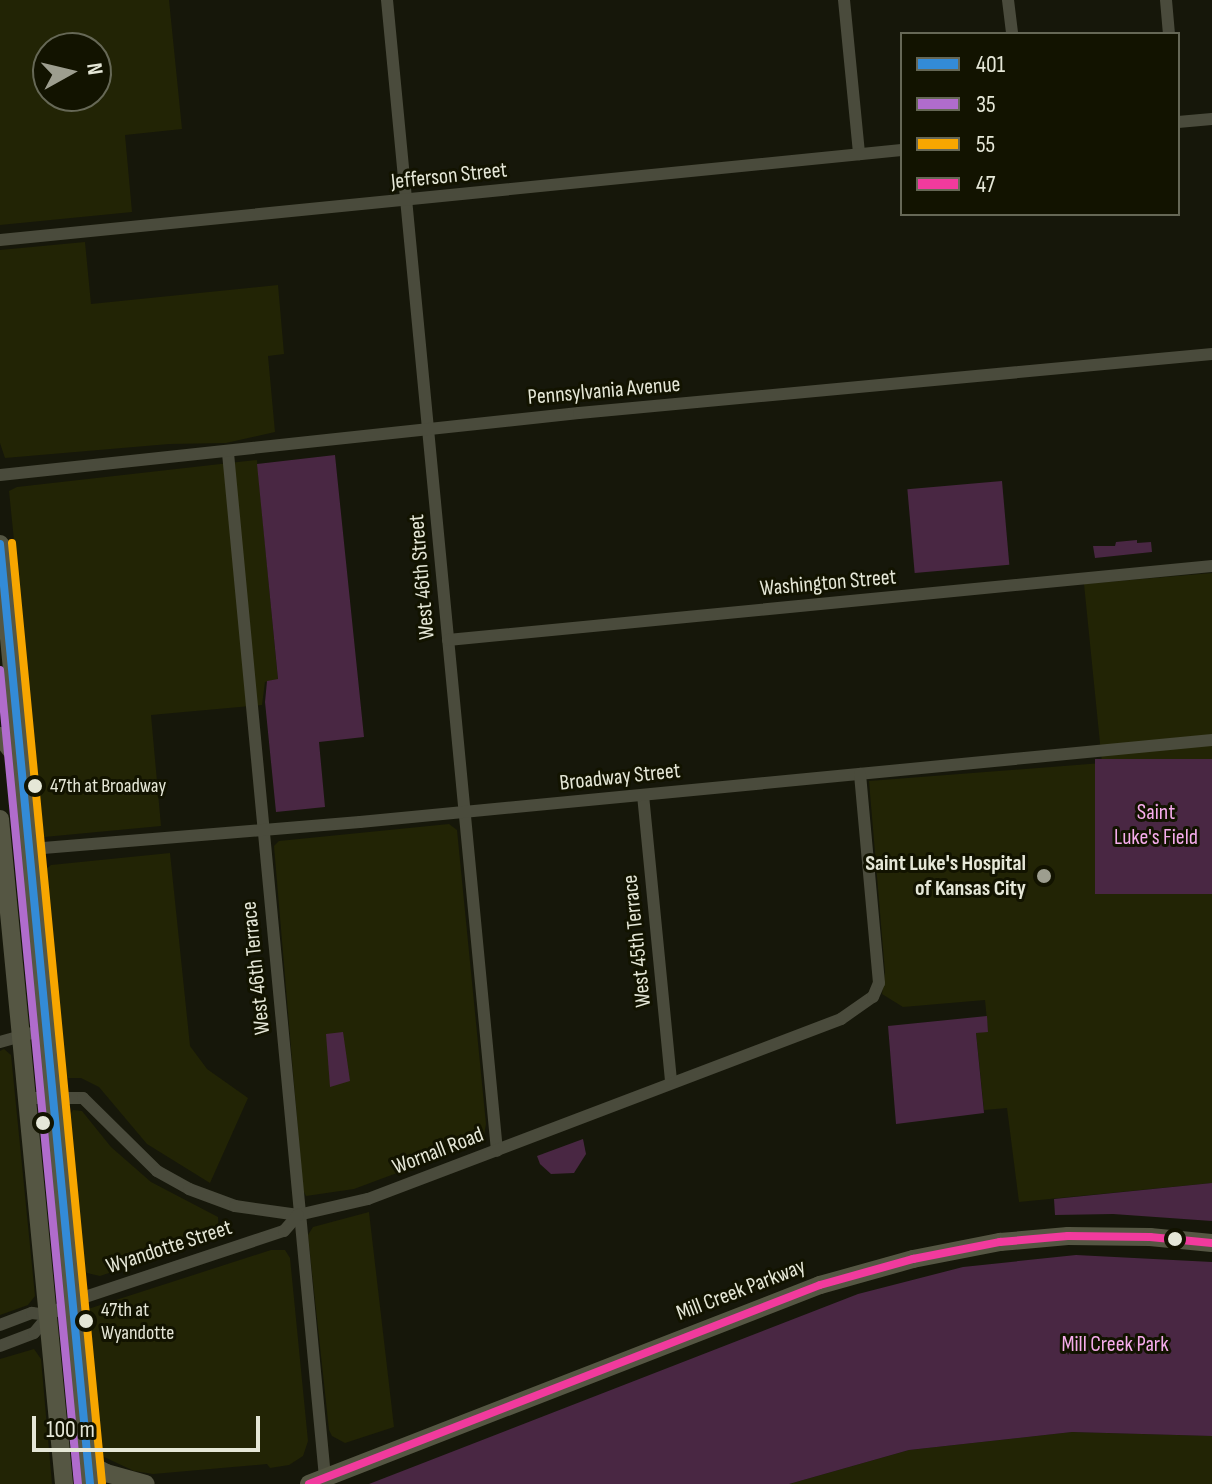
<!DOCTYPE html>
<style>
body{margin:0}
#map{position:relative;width:1212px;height:1484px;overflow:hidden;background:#16170a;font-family:"Sofia Sans Condensed",sans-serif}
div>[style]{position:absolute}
.built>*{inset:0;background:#222405}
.green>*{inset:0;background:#492743;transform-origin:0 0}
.minor>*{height:12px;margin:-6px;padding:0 6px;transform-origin:6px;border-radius:6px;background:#4a4b3c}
.secondary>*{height:18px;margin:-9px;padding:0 9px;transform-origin:9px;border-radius:9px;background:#555643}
.bus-1>*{height:8px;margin:-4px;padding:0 4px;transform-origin:4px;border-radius:4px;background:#338bd7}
.bus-2>*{height:8px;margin:-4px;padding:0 4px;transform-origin:4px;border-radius:4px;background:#b06ccc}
.bus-3>*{height:8px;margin:-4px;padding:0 4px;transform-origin:4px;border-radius:4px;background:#f7a600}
.bus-4>*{height:8px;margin:-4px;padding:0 4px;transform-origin:4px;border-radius:4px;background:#f13a9d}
.dots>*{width:22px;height:22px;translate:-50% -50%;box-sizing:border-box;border:4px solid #121300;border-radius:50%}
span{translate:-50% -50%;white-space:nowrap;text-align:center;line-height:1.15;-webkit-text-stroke:6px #121300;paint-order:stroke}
.bus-label{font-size:20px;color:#e5e7d7}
.left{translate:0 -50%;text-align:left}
.street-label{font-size:22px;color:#e5e7d7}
.park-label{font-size:22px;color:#f6aceb}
.poi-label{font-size:22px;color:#e5e7d7;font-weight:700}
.right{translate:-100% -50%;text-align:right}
.legend{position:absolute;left:900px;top:32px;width:280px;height:184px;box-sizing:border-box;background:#121300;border:2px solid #666856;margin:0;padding:10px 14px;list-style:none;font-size:24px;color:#e5e7d7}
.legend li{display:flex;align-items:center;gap:16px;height:40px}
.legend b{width:40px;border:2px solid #666856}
.north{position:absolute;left:32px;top:32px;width:80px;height:80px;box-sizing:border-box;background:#121300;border:2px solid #666856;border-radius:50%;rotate:82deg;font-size:22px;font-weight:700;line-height:32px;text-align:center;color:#e5e7d7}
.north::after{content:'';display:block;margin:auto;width:28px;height:36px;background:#9d9e8f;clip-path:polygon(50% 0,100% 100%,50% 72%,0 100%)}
.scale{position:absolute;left:32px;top:1416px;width:228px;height:36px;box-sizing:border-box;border:4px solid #e5e7d7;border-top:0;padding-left:10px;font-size:24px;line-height:28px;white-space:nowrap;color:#e5e7d7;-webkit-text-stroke:6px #121300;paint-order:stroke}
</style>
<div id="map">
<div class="built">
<div style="clip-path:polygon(evenodd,0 0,169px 0,182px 129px,125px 135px,132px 212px,0 225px,0 0,48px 48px,96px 48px,96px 96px,48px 96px,48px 48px)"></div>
<div style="clip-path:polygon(85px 242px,91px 304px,278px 285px,284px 354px,268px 356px,275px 432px,226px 443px,169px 444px,5px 458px,0 443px,0 250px)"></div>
<div style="clip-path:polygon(257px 460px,278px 680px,265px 682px,262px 705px,151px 715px,161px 826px,44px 837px,9px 491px,17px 487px)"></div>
<div style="clip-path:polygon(1212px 573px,1212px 1183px,1019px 1202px,1007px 1108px,984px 1110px,976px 1033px,988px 1031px,985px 1000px,903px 1007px,882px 994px,885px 972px,869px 781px,1102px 763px,1084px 584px)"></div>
<div style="clip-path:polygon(449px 824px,457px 830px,486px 1124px,484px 1135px,472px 1145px,354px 1189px,306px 1196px,303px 1190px,274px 846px,279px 841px)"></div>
<div style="clip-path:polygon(170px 853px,190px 1046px,207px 1069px,248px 1098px,210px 1183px,147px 1144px,99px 1087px,81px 1078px,68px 1078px,62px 1070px,46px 869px,51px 865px)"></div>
<div style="clip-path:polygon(4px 1049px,11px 1055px,35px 1296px,28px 1305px,0 1315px,0 1051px)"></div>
<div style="clip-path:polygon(73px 1110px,82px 1111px,111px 1147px,151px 1182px,218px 1217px,219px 1236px,100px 1276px,87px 1273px,81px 1262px,68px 1118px)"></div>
<div style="clip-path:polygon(369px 1212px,394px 1427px,345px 1443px,332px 1436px,329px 1430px,308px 1235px,313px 1227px)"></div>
<div style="clip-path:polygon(271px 1250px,285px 1250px,290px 1258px,308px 1441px,303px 1456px,289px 1465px,270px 1468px,267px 1464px,153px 1474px,134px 1471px,102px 1456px,86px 1319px,88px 1309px)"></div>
<div style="clip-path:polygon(34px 1349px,41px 1359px,52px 1484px,0 1484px,0 1359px)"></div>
<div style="clip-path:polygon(1072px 1432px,1212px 1436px,1212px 1484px,789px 1484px,909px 1450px)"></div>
</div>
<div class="green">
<div style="clip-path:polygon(335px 455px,364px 737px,319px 742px,325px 807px,276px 812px,265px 702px,267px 681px,278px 679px,257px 464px)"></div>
<div style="left:1002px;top:481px;width:84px;height:95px;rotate:85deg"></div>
<div style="clip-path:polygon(1137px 540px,1137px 543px,1151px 542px,1152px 552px,1095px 558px,1093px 546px,1115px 546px,1116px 542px)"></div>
<div style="left:1212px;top:759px;width:135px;height:117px;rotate:90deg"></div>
<div style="clip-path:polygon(987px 1016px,988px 1032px,976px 1033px,984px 1113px,896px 1124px,888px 1026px)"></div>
<div style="clip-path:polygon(343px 1032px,350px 1081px,330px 1087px,326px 1034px)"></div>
<div style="clip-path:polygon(583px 1139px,586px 1154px,574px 1173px,551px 1174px,540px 1164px,537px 1156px)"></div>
<div style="clip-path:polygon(1212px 1183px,1212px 1221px,1113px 1214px,1055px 1215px,1054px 1199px)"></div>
<div style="clip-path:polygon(1076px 1255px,1212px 1262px,1212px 1436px,1072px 1432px,909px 1450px,789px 1484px,369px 1484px,858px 1294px,963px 1267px)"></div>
</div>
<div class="minor">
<div style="left:387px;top:0;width:1156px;rotate:84.54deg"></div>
<div style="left:844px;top:0;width:155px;rotate:84.4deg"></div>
<div style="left:1008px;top:0;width:34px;rotate:83deg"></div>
<div style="left:1166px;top:0;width:34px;rotate:85deg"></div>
<div style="left:1178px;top:122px;width:34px;rotate:-5deg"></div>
<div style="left:0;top:240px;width:906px;rotate:-5.7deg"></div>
<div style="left:228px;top:453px;width:1030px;rotate:84.59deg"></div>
<div style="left:0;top:475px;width:582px;rotate:-6.11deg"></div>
<div style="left:579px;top:413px;width:636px;rotate:-5.32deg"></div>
<div style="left:448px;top:640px;width:768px;rotate:-5.53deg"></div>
<div style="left:643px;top:795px;width:289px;rotate:84.4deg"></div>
<div style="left:31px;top:849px;width:330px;rotate:-4.7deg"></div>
<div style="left:360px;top:822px;width:856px;rotate:-5.5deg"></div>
<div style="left:0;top:1042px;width:48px;rotate:-15.8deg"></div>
<div style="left:28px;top:1098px;width:55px"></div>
<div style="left:83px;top:1098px;width:104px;rotate:44.6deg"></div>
<div style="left:157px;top:1171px;width:37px;rotate:29deg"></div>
<div style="left:189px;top:1189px;width:49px;rotate:20.3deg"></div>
<div style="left:235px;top:1206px;width:64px;rotate:8.1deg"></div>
<div style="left:298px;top:1215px;width:72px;rotate:-12.9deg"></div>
<div style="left:368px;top:1199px;width:506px;rotate:-20.83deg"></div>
<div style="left:841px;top:1019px;width:39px;rotate:-35deg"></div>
<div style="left:873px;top:997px;width:15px;rotate:-67deg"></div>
<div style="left:879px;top:983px;width:210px;rotate:-95.2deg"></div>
<div style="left:0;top:1325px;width:34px;rotate:-21deg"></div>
<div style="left:32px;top:1313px;width:17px;rotate:7deg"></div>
<div style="left:0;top:1346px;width:36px;rotate:-21deg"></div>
<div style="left:34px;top:1333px;width:23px;rotate:-50deg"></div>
<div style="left:49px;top:1315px;width:28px;rotate:-30deg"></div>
<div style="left:73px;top:1301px;width:222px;rotate:-18.4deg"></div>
<div style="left:284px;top:1231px;width:21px;rotate:-49deg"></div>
</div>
<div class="secondary">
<div style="left:0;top:544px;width:944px;rotate:84.53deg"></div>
<div style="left:0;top:736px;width:34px;rotate:52deg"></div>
<div style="left:0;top:819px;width:668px;rotate:84.5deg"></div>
<div style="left:88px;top:1463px;width:21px;rotate:29deg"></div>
<div style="left:106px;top:1473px;width:41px;rotate:15.4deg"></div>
<div style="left:309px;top:1484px;width:548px;rotate:-21.28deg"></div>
<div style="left:820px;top:1285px;width:97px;rotate:-15.6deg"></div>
<div style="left:913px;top:1259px;width:89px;rotate:-11.1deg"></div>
<div style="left:1000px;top:1242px;width:68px;rotate:-5deg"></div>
<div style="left:1068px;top:1236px;width:82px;rotate:0.7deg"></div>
<div style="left:1150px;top:1237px;width:62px;rotate:5.5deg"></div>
</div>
<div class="bus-1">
<div style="left:0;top:544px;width:944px;rotate:84.53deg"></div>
</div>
<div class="bus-2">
<div style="left:0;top:670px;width:818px;rotate:84.53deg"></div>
</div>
<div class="bus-3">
<div style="left:12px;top:543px;width:944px;rotate:84.53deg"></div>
</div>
<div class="bus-4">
<div style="left:309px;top:1484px;width:548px;rotate:-21.28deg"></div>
<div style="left:820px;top:1285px;width:97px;rotate:-15.6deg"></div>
<div style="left:913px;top:1259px;width:89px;rotate:-11.1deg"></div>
<div style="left:1000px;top:1242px;width:68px;rotate:-5deg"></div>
<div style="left:1068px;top:1236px;width:82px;rotate:0.7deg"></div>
<div style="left:1150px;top:1237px;width:62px;rotate:5.5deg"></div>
</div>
<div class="dots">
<div style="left:35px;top:786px;background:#e5e7d7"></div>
<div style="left:1044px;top:876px;background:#9d9e8f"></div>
<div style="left:43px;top:1123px;background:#e5e7d7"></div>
<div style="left:1175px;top:1239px;background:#e5e7d7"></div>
<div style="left:86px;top:1321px;background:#e5e7d7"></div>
</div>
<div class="bus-label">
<span class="left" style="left:50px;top:786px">47th at Broadway</span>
<span class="left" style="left:101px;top:1322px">47th at<br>Wyandotte</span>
</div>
<div class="street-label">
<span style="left:449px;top:176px;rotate:-6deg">Jefferson Street</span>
<span style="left:604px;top:391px;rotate:-5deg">Pennsylvania Avenue</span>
<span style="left:422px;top:577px;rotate:-95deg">West 46th Street</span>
<span style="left:828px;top:583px;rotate:-5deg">Washington Street</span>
<span style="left:620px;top:777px;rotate:-6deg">Broadway Street</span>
<span style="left:637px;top:941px;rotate:-96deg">West 45th Terrace</span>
<span style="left:256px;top:968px;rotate:-96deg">West 46th Terrace</span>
<span style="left:438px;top:1151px;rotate:-21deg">Wornall Road</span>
<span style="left:169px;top:1247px;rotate:-18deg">Wyandotte Street</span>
<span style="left:741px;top:1290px;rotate:-21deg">Mill Creek Parkway</span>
</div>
<div class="park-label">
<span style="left:1156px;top:825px">Saint<br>Luke's Field</span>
<span style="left:1115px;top:1345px">Mill Creek Park</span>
</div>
<div class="poi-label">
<span class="right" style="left:1026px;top:876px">Saint Luke's Hospital<br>of Kansas City</span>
</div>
<ul class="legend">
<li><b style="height:10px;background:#338bd7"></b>401</li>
<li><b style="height:10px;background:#b06ccc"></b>35</li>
<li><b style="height:10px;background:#f7a600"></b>55</li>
<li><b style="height:10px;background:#f13a9d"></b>47</li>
</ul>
<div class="north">N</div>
<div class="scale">100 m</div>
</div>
